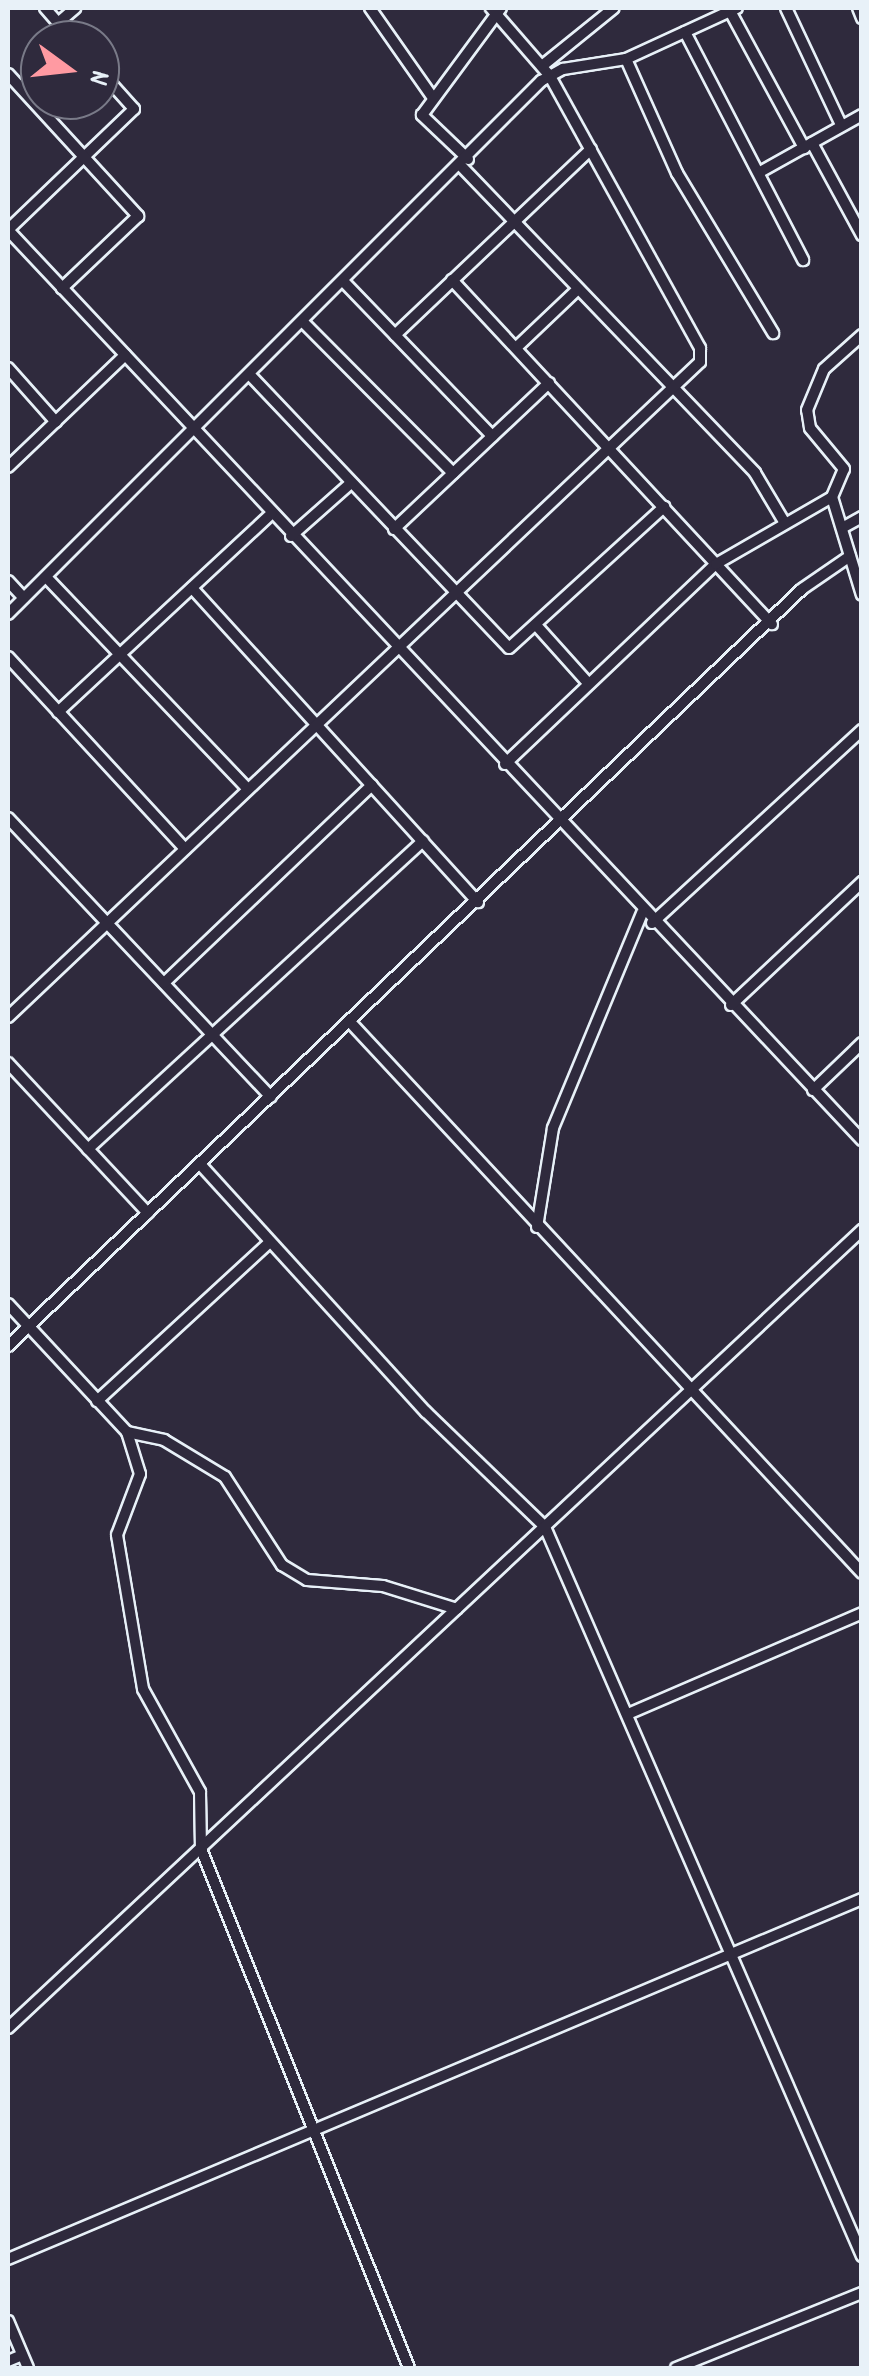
<!DOCTYPE html>
<style>
body{margin:0}
#map{position:relative;width:869px;height:2376px;overflow:hidden;background:#2f2a3d;font-family:Dekko,sans-serif}
div>[style]{position:absolute}
.roads{filter:drop-shadow(2px 0 #e8f1f8) drop-shadow(-2px 0 #e8f1f8) drop-shadow(0 2px #e8f1f8) drop-shadow(0 -2px #e8f1f8)}
.street>*{height:10px;margin:-5px;padding:0 5px;transform-origin:5px;border-radius:5px;background:#2f2a3d}
span{translate:-50% -50%;white-space:nowrap;text-align:center;line-height:1.15;-webkit-text-stroke:10px #2f2a3d;paint-order:stroke}
.frame{position:absolute;inset:0;border:10px solid #e8f1f8;pointer-events:none}
.north{position:absolute;left:20px;top:20px;width:100px;height:100px;box-sizing:border-box;background:#2f2a3d;border:2px solid #797a88;border-radius:50%;rotate:105deg;font-size:28px;font-weight:700;line-height:40px;text-align:center;color:#e8f1f8}
.north::after{content:'';display:block;margin:auto;width:35px;height:45px;background:#ff9aa2;clip-path:polygon(50% 0,100% 100%,50% 72%,0 100%)}
</style>
<div id="map">
<div class="roads">
<div class="street">
<div style="left:45px;top:8px;width:43px;rotate:48.8deg"></div>
<div style="left:370px;top:8px;width:110px;rotate:55deg"></div>
<div style="left:786px;top:8px;width:129px;rotate:64.8deg"></div>
<div style="left:858px;top:8px;width:11px;rotate:68deg"></div>
<div style="left:730px;top:11px;width:156px;rotate:61.6deg"></div>
<div style="left:58px;top:23px;width:23px;rotate:-41deg"></div>
<div style="left:685px;top:32px;width:257px;rotate:62.6deg"></div>
<div style="left:626px;top:59px;width:125px;rotate:65.9deg"></div>
<div style="left:677px;top:173px;width:187px;rotate:59deg"></div>
<div style="left:542px;top:66px;width:92px;rotate:-38.9deg"></div>
<div style="left:100px;top:71px;width:51px;rotate:48.2deg"></div>
<div style="left:134px;top:109px;width:175px;rotate:136.2deg"></div>
<div style="left:8px;top:230px;width:1248px;rotate:46.82deg"></div>
<div style="left:8px;top:74px;width:193px;rotate:47.5deg"></div>
<div style="left:138px;top:216px;width:105px;rotate:136.5deg"></div>
<div style="left:812px;top:143px;width:105px;rotate:61.5deg"></div>
<div style="left:468px;top:159px;width:64px;rotate:-136.3deg"></div>
<div style="left:422px;top:115px;width:133px;rotate:-53.6deg"></div>
<div style="left:461px;top:166px;width:425px;rotate:46.2deg"></div>
<div style="left:755px;top:473px;width:55px;rotate:59.2deg"></div>
<div style="left:760px;top:172px;width:117px;rotate:-29.2deg"></div>
<div style="left:452px;top:280px;width:470px;rotate:47.1deg"></div>
<div style="left:344px;top:282px;width:214px;rotate:46.1deg"></div>
<div style="left:303px;top:322px;width:213px;rotate:45.2deg"></div>
<div style="left:395px;top:335px;width:270px;rotate:-43.5deg"></div>
<div style="left:518px;top:346px;width:81px;rotate:-43.5deg"></div>
<div style="left:8px;top:368px;width:72px;rotate:48.4deg"></div>
<div style="left:250px;top:375px;width:376px;rotate:46.5deg"></div>
<div style="left:509px;top:648px;width:210px;rotate:-42.3deg"></div>
<div style="left:8px;top:467px;width:162px;rotate:-43.7deg"></div>
<div style="left:832px;top:497px;width:102px;rotate:73deg"></div>
<div style="left:842px;top:528px;width:23px;rotate:-29deg"></div>
<div style="left:394px;top:529px;width:213px;rotate:-43.3deg"></div>
<div style="left:291px;top:536px;width:80px;rotate:-41.5deg"></div>
<div style="left:46px;top:577px;width:293px;rotate:46.4deg"></div>
<div style="left:8px;top:581px;width:23px;rotate:47deg"></div>
<div style="left:192px;top:588px;width:425px;rotate:47.7deg"></div>
<div style="left:8px;top:614px;width:754px;rotate:-45deg"></div>
<div style="left:541px;top:81px;width:25px;rotate:-29deg"></div>
<div style="left:563px;top:69px;width:64px;rotate:-9deg"></div>
<div style="left:626px;top:59px;width:122px;rotate:-24.7deg"></div>
<div style="left:536px;top:625px;width:79px;rotate:48.1deg"></div>
<div style="left:8px;top:657px;width:261px;rotate:47.3deg"></div>
<div style="left:58px;top:712px;width:291px;rotate:-42.9deg"></div>
<div style="left:505px;top:764px;width:291px;rotate:-43.5deg"></div>
<div style="left:716px;top:564px;width:134px;rotate:-30deg"></div>
<div style="left:832px;top:497px;width:30px;rotate:-67deg"></div>
<div style="left:844px;top:469px;width:53px;rotate:-129.7deg"></div>
<div style="left:810px;top:428px;width:18px;rotate:-99deg"></div>
<div style="left:807px;top:410px;width:44px;rotate:-67.5deg"></div>
<div style="left:824px;top:369px;width:51px;rotate:-41.8deg"></div>
<div style="left:8px;top:818px;width:383px;rotate:46.7deg"></div>
<div style="left:652px;top:923px;width:285px;rotate:-42.6deg"></div>
<div style="left:164px;top:983px;width:287px;rotate:-43.6deg"></div>
<div style="left:731px;top:1005px;width:180px;rotate:-43.2deg"></div>
<div style="left:8px;top:1017px;width:953px;rotate:-43.43deg"></div>
<div style="left:700px;top:362px;width:14px;rotate:-90deg"></div>
<div style="left:700px;top:348px;width:312px;rotate:-118.9deg"></div>
<div style="left:549px;top:75px;width:89px;rotate:-130.9deg"></div>
<div style="left:350px;top:1022px;width:752px;rotate:47.1deg"></div>
<div style="left:8px;top:1063px;width:205px;rotate:47deg"></div>
<div style="left:813px;top:1090px;width:68px;rotate:-43.8deg"></div>
<div style="left:88px;top:1149px;width:455px;rotate:-42.6deg"></div>
<div style="left:200px;top:1164px;width:336px;rotate:47.7deg"></div>
<div style="left:426px;top:1412px;width:165px;rotate:44deg"></div>
<div style="left:545px;top:1527px;width:795px;rotate:66.5deg"></div>
<div style="left:537px;top:1227px;width:100px;rotate:-80.8deg"></div>
<div style="left:553px;top:1128px;width:233px;rotate:-67.5deg"></div>
<div style="left:8px;top:1304px;width:175px;rotate:47.1deg"></div>
<div style="left:127px;top:1432px;width:44px;rotate:72.8deg"></div>
<div style="left:140px;top:1474px;width:65px;rotate:110.7deg"></div>
<div style="left:117px;top:1535px;width:156px;rotate:80.4deg"></div>
<div style="left:143px;top:1689px;width:118px;rotate:61deg"></div>
<div style="left:200px;top:1792px;width:57px;rotate:89deg"></div>
<div style="left:201px;top:1849px;width:559px;rotate:68.16deg"></div>
<div style="left:8px;top:1346px;width:1097px;rotate:-43.63deg"></div>
<div style="left:802px;top:589px;width:58px;rotate:-34.5deg"></div>
<div style="left:97px;top:1401px;width:235px;rotate:-42.6deg"></div>
<div style="left:127px;top:1432px;width:38px;rotate:12deg"></div>
<div style="left:164px;top:1440px;width:71px;rotate:31.2deg"></div>
<div style="left:225px;top:1477px;width:105px;rotate:57.1deg"></div>
<div style="left:282px;top:1565px;width:29px;rotate:31deg"></div>
<div style="left:307px;top:1580px;width:76px;rotate:4.5deg"></div>
<div style="left:383px;top:1586px;width:77px;rotate:17.3deg"></div>
<div style="left:628px;top:1714px;width:255px;rotate:-23.3deg"></div>
<div style="left:8px;top:2028px;width:1169px;rotate:-43.06deg"></div>
<div style="left:8px;top:2259px;width:927px;rotate:-22.86deg"></div>
<div style="left:8px;top:2321px;width:51px;rotate:66.9deg"></div>
<div style="left:8px;top:2361px;width:15px;rotate:-23deg"></div>
<div style="left:676px;top:2368px;width:201px;rotate:-22deg"></div>
</div>
</div>
<div class="frame"></div>
<div class="north">N</div>
</div>
